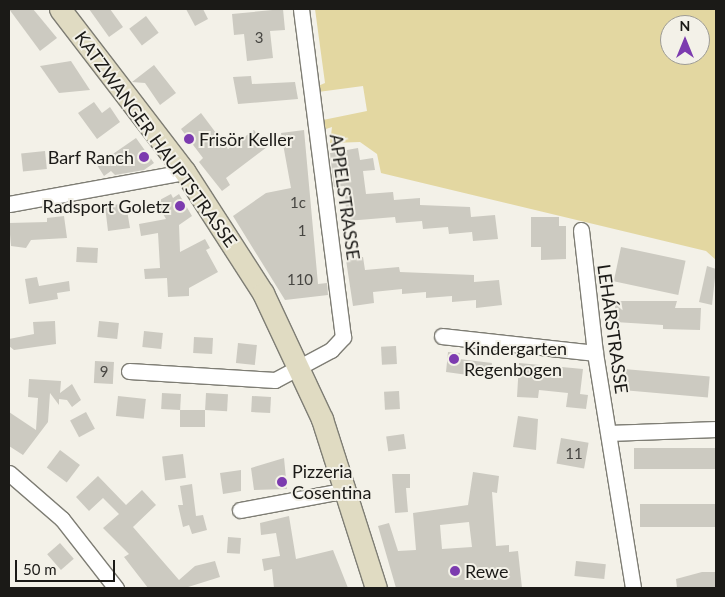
<!DOCTYPE html>
<meta charset="utf-8">
<style>
body{margin:0}
#map{position:relative;width:725px;height:597px;overflow:hidden;background:#f3f1e8;font-family:Lato,sans-serif}
div>[style]{position:absolute}
.green>*{inset:0;background:#e3d7a1}
.building>*{inset:0;background:#cccac1;transform-origin:0 0}
.roads{filter:drop-shadow(1px 0 #7e7d74) drop-shadow(-1px 0 #7e7d74) drop-shadow(0 1px #7e7d74) drop-shadow(0 -1px #7e7d74)}
.minor>*{height:15px;margin:-7.5px;padding:0 7.5px;transform-origin:7.5px;border-radius:7.5px;background:#fff}
.secondary>*{height:21px;margin:-10.5px;padding:0 10.5px;transform-origin:10.5px;border-radius:10.5px;background:#e0dbc2}
.dots>*{width:14px;height:14px;translate:-50% -50%;box-sizing:border-box;border:2px solid #f3f1e8;border-radius:50%}
span{translate:-50% -50%;white-space:nowrap;text-align:center;line-height:1.15;-webkit-text-stroke:4px #f3f1e8;paint-order:stroke}
.number-label{font-size:15px;color:#474642}
.number-label span{-webkit-text-stroke-width:0}
.street-label{font-size:18px;color:#1b1a17}
.poi-label{font-size:18px;color:#1b1a17}
.left{translate:0 -50%;text-align:left}
.right{translate:-100% -50%;text-align:right}
.frame{position:absolute;inset:0;border:10px solid #1b1a17;pointer-events:none}
.north{position:absolute;left:660px;top:15px;width:50px;height:50px;box-sizing:border-box;background:#f3f1e8;border:1px solid #9d9b94;border-radius:50%;rotate:0deg;font-size:14px;font-weight:700;line-height:20px;text-align:center;color:#1b1a17}
.north::after{content:'';display:block;margin:auto;width:18px;height:22px;background:#7c3baf;clip-path:polygon(50% 0,100% 100%,50% 72%,0 100%)}
.scale{position:absolute;left:15px;top:560px;width:100px;height:22px;box-sizing:border-box;border:2px solid #1b1a17;border-top:0;padding-left:6px;font-size:15px;line-height:18px;white-space:nowrap;color:#1b1a17;-webkit-text-stroke:4px #f3f1e8;paint-order:stroke}
</style>
<div id="map">
<div class="green">
<div style="clip-path:polygon(evenodd,315px 9px,716px 9px,716px 260px,706px 251px,381px 173px,377px 154px,360px 142px,330px 143px,332px 127px,326px 129px,323px 120px,367px 111px,363px 86px,318px 92px,318px 86px,325px 83px,315px 9px,670px 25px,700px 25px,700px 55px,670px 55px,670px 25px)"></div>
</div>
<div class="building">
<div style="clip-path:polygon(9px 9px,33px 9px,57px 38px,40px 51px)"></div>
<div style="clip-path:polygon(89px 9px,110px 9px,123px 27px,109px 37px)"></div>
<div style="clip-path:polygon(186px 9px,203px 9px,208px 19px,195px 26px)"></div>
<div style="clip-path:polygon(283px 9px,285px 30px,270px 31px,273px 58px,247px 61px,244px 34px,234px 35px,232px 14px)"></div>
<div style="left:146px;top:16px;width:21px;height:21px;rotate:53deg"></div>
<div style="clip-path:polygon(71px 61px,90px 90px,59px 93px,40px 66px)"></div>
<div style="clip-path:polygon(154px 65px,176px 93px,160px 105px,145px 83px,132px 82px)"></div>
<div style="clip-path:polygon(251px 76px,252px 84px,295px 82px,298px 99px,238px 104px,233px 77px)"></div>
<div style="clip-path:polygon(94px 102px,102px 113px,110px 107px,120px 122px,97px 139px,78px 113px)"></div>
<div style="clip-path:polygon(201px 113px,228px 149px,254px 130px,267px 147px,226px 178px,230px 185px,222px 191px,199px 162px,203px 158px,181px 129px)"></div>
<div style="clip-path:polygon(304px 130px,318px 284px,327px 283px,328px 295px,285px 300px,233px 216px,266px 193px,291px 188px,281px 133px)"></div>
<div style="clip-path:polygon(136px 138px,154px 163px,144px 170px,115px 175px,111px 171px,104px 176px,97px 165px)"></div>
<div style="clip-path:polygon(358px 148px,360px 160px,373px 158px,375px 170px,363px 171px,366px 194px,393px 192px,394px 200px,420px 198px,420px 205px,470px 207px,471px 217px,495px 215px,498px 239px,473px 241px,472px 232px,449px 234px,448px 227px,423px 229px,422px 221px,396px 223px,395px 217px,347px 221px,344px 186px,334px 187px,330px 153px)"></div>
<div style="left:45px;top:151px;width:18px;height:24px;rotate:84deg"></div>
<div style="clip-path:polygon(171px 194px,173px 198px,179px 194px,192px 216px,179px 225px,180px 252px,205px 239px,210px 248px,206px 250px,218px 272px,189px 288px,189px 296px,168px 297px,167px 278px,145px 279px,144px 269px,160px 268px,158px 233px,141px 236px,139px 224px,166px 219px,156px 202px)"></div>
<div style="clip-path:polygon(121px 204px,122px 211px,127px 210px,130px 228px,108px 231px,105px 206px)"></div>
<div style="clip-path:polygon(64px 216px,67px 238px,31px 240px,26px 248px,11px 246px,9px 223px,47px 222px,47px 218px)"></div>
<div style="clip-path:polygon(531px 217px,559px 217px,559px 226px,566px 226px,566px 259px,541px 260px,541px 247px,531px 247px)"></div>
<div style="left:77px;top:247px;width:21px;height:15px;rotate:3deg"></div>
<div style="left:621px;top:247px;width:66px;height:35px;rotate:12deg"></div>
<div style="clip-path:polygon(363px 257px,365px 270px,399px 267px,400px 272px,474px 275px,474px 282px,499px 280px,502px 305px,476px 308px,476px 300px,452px 302px,452px 296px,426px 298px,426px 292px,402px 294px,402px 289px,373px 292px,374px 303px,353px 306px,346px 260px)"></div>
<div style="clip-path:polygon(707px 266px,716px 269px,712px 305px,699px 302px)"></div>
<div style="clip-path:polygon(37px 277px,39px 286px,69px 281px,70px 291px,57px 293px,58px 299px,29px 304px,25px 279px)"></div>
<div style="clip-path:polygon(615px 301px,677px 301px,675px 308px,701px 308px,700px 330px,663px 329px,663px 325px,615px 322px)"></div>
<div style="clip-path:polygon(55px 321px,56px 344px,14px 350px,9px 346px,9px 339px,34px 334px,33px 322px)"></div>
<div style="left:99px;top:321px;width:20px;height:16px;rotate:6deg"></div>
<div style="left:144px;top:331px;width:19px;height:16px;rotate:6deg"></div>
<div style="left:194px;top:337px;width:19px;height:16px;rotate:3deg"></div>
<div style="left:238px;top:343px;width:19px;height:20px;rotate:6deg"></div>
<div style="left:396px;top:346px;width:18px;height:15px;rotate:87deg"></div>
<div style="clip-path:polygon(448px 352px,460px 353px,459px 359px,492px 363px,490px 378px,446px 372px)"></div>
<div style="left:95px;top:361px;width:19px;height:22px;rotate:3deg"></div>
<div style="clip-path:polygon(519px 363px,583px 369px,580px 394px,588px 395px,586px 409px,566px 407px,568px 393px,539px 390px,538px 398px,517px 397px)"></div>
<div style="left:624px;top:369px;width:86px;height:21px;rotate:5deg"></div>
<div style="clip-path:polygon(29px 379px,61px 381px,60px 393px,72px 384px,81px 400px,72px 407px,67px 400px,59px 399px,59px 405px,50px 393px,48px 422px,23px 455px,9px 446px,9px 412px,36px 430px,38px 398px,28px 397px)"></div>
<div style="left:399px;top:391px;width:18px;height:15px;rotate:87deg"></div>
<div style="left:162px;top:393px;width:19px;height:16px;rotate:3deg"></div>
<div style="left:206px;top:393px;width:22px;height:17px;rotate:3deg"></div>
<div style="left:118px;top:396px;width:28px;height:20px;rotate:6deg"></div>
<div style="left:252px;top:396px;width:19px;height:16px;rotate:3deg"></div>
<div style="left:180px;top:410px;width:25px;height:17px"></div>
<div style="left:86px;top:412px;width:19px;height:18px;rotate:62deg"></div>
<div style="clip-path:polygon(518px 416px,538px 419px,536px 450px,513px 447px)"></div>
<div style="left:404px;top:434px;width:15px;height:18px;rotate:82deg"></div>
<div style="left:561px;top:438px;width:28px;height:26px;rotate:10deg"></div>
<div style="left:716px;top:448px;width:21px;height:82px;rotate:90deg"></div>
<div style="left:60px;top:450px;width:25px;height:22px;rotate:37deg"></div>
<div style="left:183px;top:454px;width:24px;height:21px;rotate:83deg"></div>
<div style="clip-path:polygon(284px 458px,287px 489px,254px 490px,251px 468px)"></div>
<div style="clip-path:polygon(241px 470px,241px 491px,223px 494px,220px 473px)"></div>
<div style="clip-path:polygon(evenodd,473px 472px,499px 476px,497px 493px,492px 492px,496px 546px,509px 545px,509px 552px,518px 551px,522px 588px,396px 588px,378px 526px,389px 523px,398px 551px,416px 550px,413px 513px,468px 505px,473px 472px,469px 522px,472px 547px,442px 549px,440px 525px,469px 522px)"></div>
<div style="clip-path:polygon(392px 474px,410px 474px,410px 488px,406px 488px,408px 512px,395px 513px)"></div>
<div style="clip-path:polygon(98px 476px,126px 505px,142px 490px,156px 505px,133px 527px,179px 580px,195px 566px,215px 561px,220px 577px,185px 588px,148px 588px,124px 557px,129px 554px,103px 528px,119px 514px,103px 498px,89px 511px,76px 497px)"></div>
<div style="clip-path:polygon(192px 484px,196px 516px,203px 515px,207px 530px,192px 534px,189px 525px,183px 527px,178px 505px,183px 505px,180px 486px)"></div>
<div style="left:716px;top:504px;width:23px;height:76px;rotate:90deg"></div>
<div style="clip-path:polygon(289px 516px,296px 559px,333px 550px,348px 588px,274px 588px,272px 569px,264px 571px,262px 559px,280px 556px,276px 533px,261px 535px,260px 523px)"></div>
<div style="left:228px;top:537px;width:13px;height:16px;rotate:4deg"></div>
<div style="left:60px;top:543px;width:21px;height:17px;rotate:49deg"></div>
<div style="left:576px;top:561px;width:30px;height:15px;rotate:6deg"></div>
<div style="clip-path:polygon(702px 572px,716px 572px,716px 588px,677px 588px,676px 579px)"></div>
</div>
<div class="roads">
<div class="minor">
<div style="left:9px;top:204px;width:179px;rotate:-10.3deg"></div>
<div style="left:581px;top:230px;width:124px;rotate:83.5deg"></div>
<div style="left:595px;top:353px;width:238px;rotate:80.8deg"></div>
<div style="left:442px;top:336px;width:154px;rotate:6.3deg"></div>
<div style="left:129px;top:371px;width:146px;rotate:3.5deg"></div>
<div style="left:275px;top:380px;width:64px;rotate:-28.2deg"></div>
<div style="left:331px;top:350px;width:18px;rotate:-47deg"></div>
<div style="left:343px;top:337px;width:331px;rotate:-97.3deg"></div>
<div style="left:609px;top:433px;width:107px;rotate:-2.1deg"></div>
<div style="left:9px;top:473px;width:70px;rotate:41deg"></div>
<div style="left:62px;top:519px;width:88px;rotate:52deg"></div>
<div style="left:240px;top:510px;width:109px;rotate:-10.6deg"></div>
</div>
<div class="secondary">
<div style="left:60px;top:9px;width:205px;rotate:52.5deg"></div>
<div style="left:185px;top:172px;width:144px;rotate:57.2deg"></div>
<div style="left:263px;top:293px;width:139px;rotate:64.9deg"></div>
<div style="left:322px;top:419px;width:177px;rotate:72.3deg"></div>
</div>
</div>
<div class="dots">
<div style="left:189px;top:139px;background:#7c3baf"></div>
<div style="left:144px;top:157px;background:#7c3baf"></div>
<div style="left:180px;top:206px;background:#7c3baf"></div>
<div style="left:454px;top:359px;background:#7c3baf"></div>
<div style="left:282px;top:482px;background:#7c3baf"></div>
<div style="left:455px;top:571px;background:#7c3baf"></div>
</div>
<div class="number-label">
<span style="left:259px;top:38px">3</span>
<span style="left:298px;top:203px">1c</span>
<span style="left:302px;top:231px">1</span>
<span style="left:300px;top:280px">110</span>
<span style="left:104px;top:372px">9</span>
<span style="left:574px;top:454px">11</span>
</div>
<div class="street-label">
<span style="left:156px;top:139px;rotate:54deg">KATZWANGER HAUPTSTRASSE</span>
<span style="left:345px;top:197px;rotate:82deg">APPELSTRASSE</span>
<span style="left:613px;top:329px;rotate:82deg">LEHÁRSTRASSE</span>
</div>
<div class="poi-label">
<span class="left" style="left:199px;top:139px">Frisör Keller</span>
<span class="right" style="left:134px;top:157px">Barf Ranch</span>
<span class="right" style="left:170px;top:206px">Radsport Goletz</span>
<span class="left" style="left:464px;top:359px">Kindergarten<br>Regenbogen</span>
<span class="left" style="left:292px;top:482px">Pizzeria<br>Cosentina</span>
<span class="left" style="left:465px;top:571px">Rewe</span>
</div>
<div class="frame"></div>
<div class="north">N</div>
<div class="scale">50 m</div>
</div>
